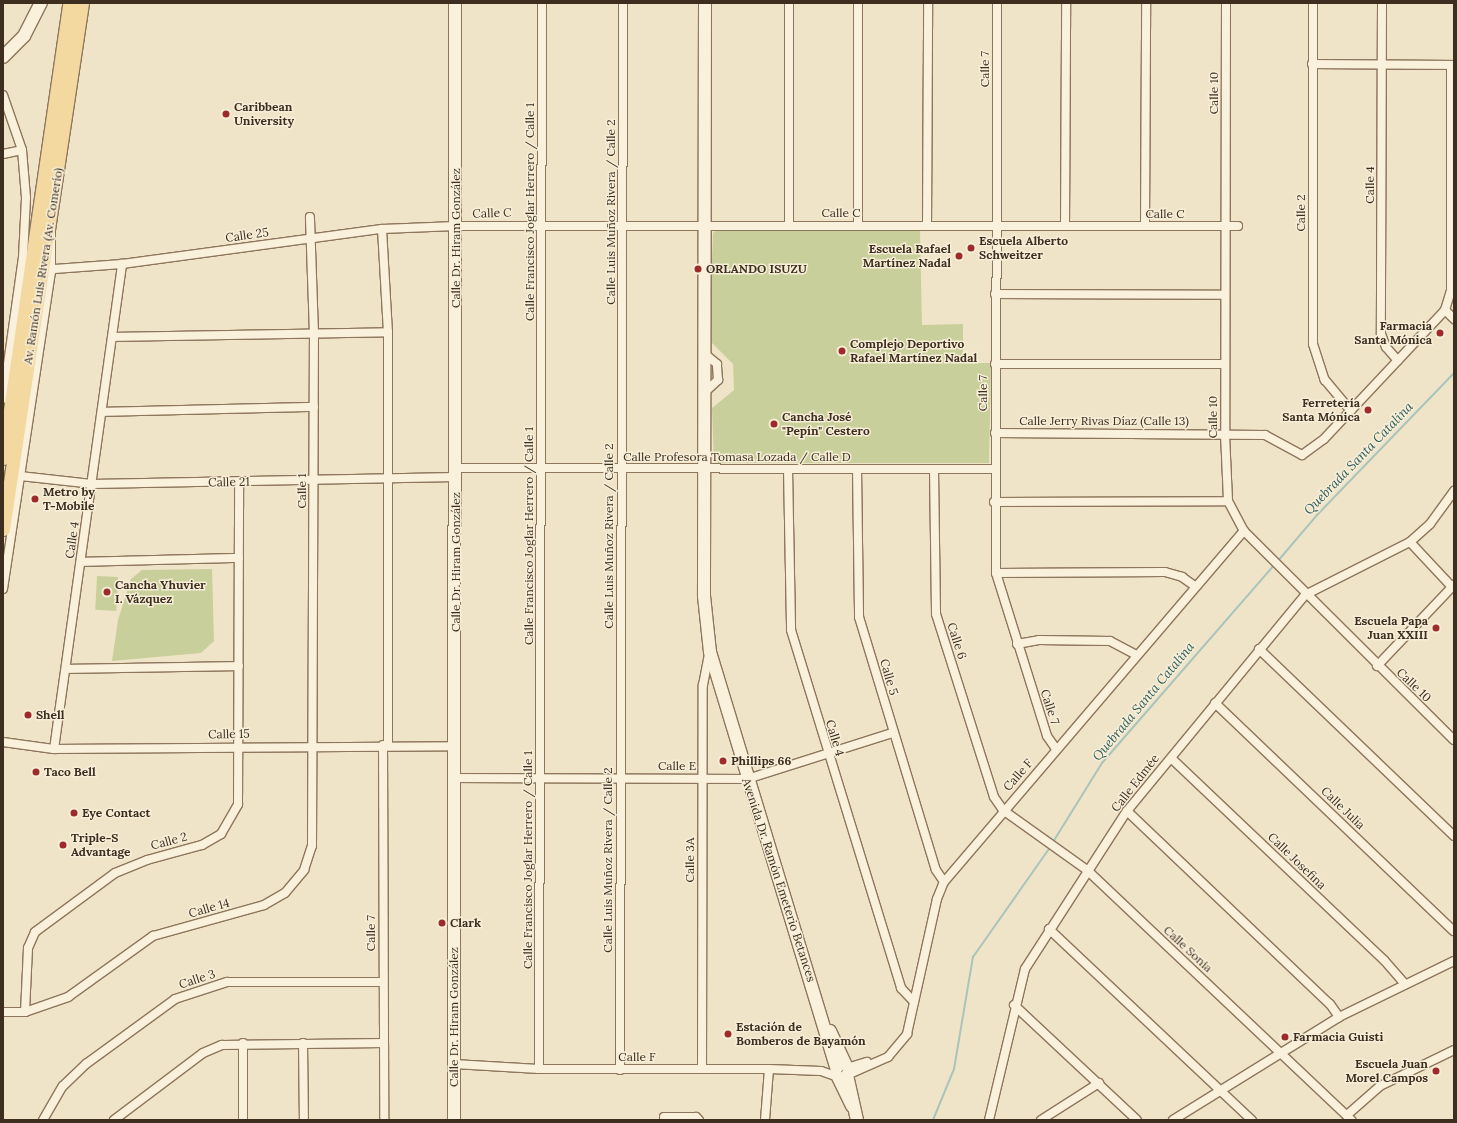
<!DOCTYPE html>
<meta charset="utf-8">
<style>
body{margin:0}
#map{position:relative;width:1457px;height:1123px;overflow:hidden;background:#f0e4c8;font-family:Lora,serif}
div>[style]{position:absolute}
.green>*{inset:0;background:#c9cf9b;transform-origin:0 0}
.stream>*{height:2px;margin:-1px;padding:0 1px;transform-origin:1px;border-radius:1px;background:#a9c4bc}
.roads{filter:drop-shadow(1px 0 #8d765c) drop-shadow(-1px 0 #8d765c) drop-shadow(0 1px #8d765c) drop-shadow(0 -1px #8d765c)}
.street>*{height:8px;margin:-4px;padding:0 4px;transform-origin:4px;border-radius:4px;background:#faf1dc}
.secondary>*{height:12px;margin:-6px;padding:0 6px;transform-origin:6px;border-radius:6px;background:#faf1dc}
.primary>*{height:13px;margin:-6.5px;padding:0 6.5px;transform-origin:6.5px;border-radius:6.5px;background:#f3d9a0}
.dots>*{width:11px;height:11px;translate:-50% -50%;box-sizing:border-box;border:2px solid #f7eed8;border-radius:50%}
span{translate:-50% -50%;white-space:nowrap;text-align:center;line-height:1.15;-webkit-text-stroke:3px #f7eed8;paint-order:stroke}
.street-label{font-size:12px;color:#3d2e20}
.poi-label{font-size:12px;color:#3d2e20;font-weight:700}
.left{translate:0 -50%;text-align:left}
.right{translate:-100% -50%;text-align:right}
.water-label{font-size:13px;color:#2f5d5a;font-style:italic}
.frame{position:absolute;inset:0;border:4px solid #3d2e20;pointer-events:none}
</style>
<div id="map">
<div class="green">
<div style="clip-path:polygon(920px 228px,922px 325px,963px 324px,963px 363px,991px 363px,989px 463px,714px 463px,712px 408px,734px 390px,733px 364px,709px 340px,713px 233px,717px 230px)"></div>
<div style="clip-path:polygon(212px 569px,214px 641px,201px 653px,112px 661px,118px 620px,131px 579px,142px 570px)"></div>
<div style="left:118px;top:577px;width:34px;height:21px;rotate:93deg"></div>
</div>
<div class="stream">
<div style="left:1277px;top:562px;width:62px;rotate:-49.6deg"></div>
<div style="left:1317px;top:515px;width:197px;rotate:-46deg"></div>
<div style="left:1053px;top:842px;width:93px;rotate:-58.2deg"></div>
<div style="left:1102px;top:763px;width:262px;rotate:-49deg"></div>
<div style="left:933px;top:1120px;width:55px;rotate:-67.6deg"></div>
<div style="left:954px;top:1069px;width:114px;rotate:-80.4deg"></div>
<div style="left:973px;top:957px;width:136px;rotate:-54.9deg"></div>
</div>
<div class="roads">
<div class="street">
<div style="left:997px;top:3px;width:570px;rotate:90.1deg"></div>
<div style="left:996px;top:573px;width:171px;rotate:72.6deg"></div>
<div style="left:1047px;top:736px;width:16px;rotate:55deg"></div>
<div style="left:1226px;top:3px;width:431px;rotate:90.1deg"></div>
<div style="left:1225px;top:434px;width:67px;rotate:87.4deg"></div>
<div style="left:1228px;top:501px;width:34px;rotate:62deg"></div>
<div style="left:1244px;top:531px;width:296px;rotate:44.9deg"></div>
<div style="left:1313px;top:3px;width:341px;rotate:90deg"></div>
<div style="left:1313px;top:344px;width:38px;rotate:72deg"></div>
<div style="left:1325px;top:380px;width:40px;rotate:50deg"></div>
<div style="left:1382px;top:3px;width:331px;rotate:90.2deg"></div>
<div style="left:1381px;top:334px;width:14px;rotate:69deg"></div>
<div style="left:1386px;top:347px;width:18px;rotate:49deg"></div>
<div style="left:1312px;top:64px;width:142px;rotate:0.4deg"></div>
<div style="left:3px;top:95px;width:58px;rotate:70.9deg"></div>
<div style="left:22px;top:150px;width:48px;rotate:85.2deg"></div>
<div style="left:26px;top:198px;width:59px;rotate:92.9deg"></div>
<div style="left:23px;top:257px;width:143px;rotate:98deg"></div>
<div style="left:3px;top:154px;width:19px;rotate:-12deg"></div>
<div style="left:789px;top:225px;width:222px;rotate:-90deg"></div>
<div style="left:858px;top:225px;width:222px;rotate:-90deg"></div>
<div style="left:927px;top:225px;width:222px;rotate:-89.7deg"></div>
<div style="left:1065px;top:226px;width:223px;rotate:-89.7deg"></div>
<div style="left:1145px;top:226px;width:223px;rotate:-89.7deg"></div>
<div style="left:382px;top:229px;width:103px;rotate:86.7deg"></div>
<div style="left:388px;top:332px;width:413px;rotate:90deg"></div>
<div style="left:41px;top:270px;width:81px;rotate:-4.2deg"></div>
<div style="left:122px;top:264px;width:262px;rotate:-7.7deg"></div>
<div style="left:382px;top:229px;width:74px;rotate:-2.3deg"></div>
<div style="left:456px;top:226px;width:782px"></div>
<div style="left:995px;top:294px;width:230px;rotate:0.2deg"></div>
<div style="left:1445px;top:310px;width:13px;rotate:45deg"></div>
<div style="left:113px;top:337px;width:275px;rotate:-1deg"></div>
<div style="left:995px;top:364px;width:230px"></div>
<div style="left:705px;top:392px;width:18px;rotate:-43deg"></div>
<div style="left:718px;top:380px;width:16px;rotate:-94deg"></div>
<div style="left:717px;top:364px;width:16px;rotate:-140deg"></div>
<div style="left:102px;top:412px;width:212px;rotate:-1.4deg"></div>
<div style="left:995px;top:433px;width:270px;rotate:0.4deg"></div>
<div style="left:1265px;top:435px;width:42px;rotate:28.4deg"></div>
<div style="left:1302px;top:455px;width:27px;rotate:-36deg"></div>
<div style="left:1324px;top:439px;width:177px;rotate:-46.8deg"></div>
<div style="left:1445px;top:310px;width:21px;rotate:-73deg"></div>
<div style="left:1451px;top:290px;width:225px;rotate:-90deg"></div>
<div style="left:456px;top:468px;width:538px;rotate:0.11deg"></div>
<div style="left:788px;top:469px;width:161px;rotate:88.9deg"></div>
<div style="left:791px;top:630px;width:375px;rotate:72.9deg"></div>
<div style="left:901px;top:988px;width:19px;rotate:47deg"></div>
<div style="left:857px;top:469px;width:148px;rotate:89.2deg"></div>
<div style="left:859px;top:617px;width:264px;rotate:73.1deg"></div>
<div style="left:936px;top:870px;width:14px;rotate:56deg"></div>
<div style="left:934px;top:469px;width:145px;rotate:89.2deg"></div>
<div style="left:936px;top:614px;width:192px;rotate:72.4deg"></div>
<div style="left:994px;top:797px;width:16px;rotate:55deg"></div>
<div style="left:1003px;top:810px;width:103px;rotate:35.5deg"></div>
<div style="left:1087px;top:870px;width:364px;rotate:43.4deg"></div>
<div style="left:11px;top:475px;width:81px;rotate:6.3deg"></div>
<div style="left:92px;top:484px;width:364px;rotate:-1.1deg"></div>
<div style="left:994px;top:502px;width:234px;rotate:-0.2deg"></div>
<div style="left:1410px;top:542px;width:62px;rotate:47deg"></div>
<div style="left:81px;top:562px;width:158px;rotate:-1.5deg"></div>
<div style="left:996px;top:573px;width:169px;rotate:-0.3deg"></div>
<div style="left:1165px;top:572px;width:18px;rotate:16deg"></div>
<div style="left:1182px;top:577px;width:16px;rotate:35deg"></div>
<div style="left:3px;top:589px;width:321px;rotate:-81.4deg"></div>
<div style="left:51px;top:272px;width:39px;rotate:-90deg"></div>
<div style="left:1017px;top:644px;width:22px;rotate:-10deg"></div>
<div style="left:1039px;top:640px;width:71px;rotate:0.8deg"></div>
<div style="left:1110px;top:641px;width:30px;rotate:28deg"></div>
<div style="left:1259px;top:649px;width:270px;rotate:43.8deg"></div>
<div style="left:1377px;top:666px;width:112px;rotate:-46.5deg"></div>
<div style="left:66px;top:669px;width:173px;rotate:-1deg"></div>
<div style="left:1215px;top:703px;width:330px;rotate:43.7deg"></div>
<div style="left:3px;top:742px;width:51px;rotate:7.8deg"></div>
<div style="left:54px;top:749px;width:401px;rotate:-0.4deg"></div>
<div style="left:383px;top:745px;width:375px;rotate:89.8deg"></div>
<div style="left:54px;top:749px;width:490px;rotate:-82deg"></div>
<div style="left:1171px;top:758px;width:294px;rotate:43.5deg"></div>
<div style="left:1384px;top:960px;width:32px;rotate:49deg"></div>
<div style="left:455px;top:778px;width:292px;rotate:0.2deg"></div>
<div style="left:747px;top:779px;width:152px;rotate:-17.6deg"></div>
<div style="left:1127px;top:811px;width:280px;rotate:43.6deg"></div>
<div style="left:1330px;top:1004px;width:16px;rotate:55deg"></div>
<div style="left:1049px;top:929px;width:279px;rotate:43.3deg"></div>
<div style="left:1014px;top:1005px;width:168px;rotate:43.1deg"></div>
<div style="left:3px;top:1012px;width:22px"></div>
<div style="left:25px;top:1012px;width:46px;rotate:-19.2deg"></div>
<div style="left:68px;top:997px;width:105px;rotate:-35.7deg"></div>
<div style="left:153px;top:936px;width:115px;rotate:-15.6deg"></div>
<div style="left:264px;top:905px;width:24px;rotate:-30deg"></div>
<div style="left:285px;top:893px;width:30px;rotate:-50deg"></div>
<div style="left:304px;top:870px;width:25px;rotate:-72deg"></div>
<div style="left:312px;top:846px;width:512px;rotate:-89.78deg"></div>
<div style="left:314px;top:334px;width:117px;rotate:-92deg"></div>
<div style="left:25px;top:1012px;width:64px;rotate:-87.3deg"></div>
<div style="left:28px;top:948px;width:17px;rotate:-66deg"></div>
<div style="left:35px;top:932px;width:99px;rotate:-36.4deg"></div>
<div style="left:115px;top:873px;width:35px;rotate:-22deg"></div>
<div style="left:147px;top:860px;width:57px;rotate:-15.3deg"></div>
<div style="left:202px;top:845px;width:22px;rotate:-30deg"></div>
<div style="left:221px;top:834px;width:34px;rotate:-60deg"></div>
<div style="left:238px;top:804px;width:322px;rotate:-89.8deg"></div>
<div style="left:303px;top:1043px;width:77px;rotate:89.3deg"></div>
<div style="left:454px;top:1064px;width:85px;rotate:3.4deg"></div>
<div style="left:539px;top:1069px;width:230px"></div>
<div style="left:769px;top:1069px;width:52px;rotate:2.2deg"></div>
<div style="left:821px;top:1071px;width:18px;rotate:19deg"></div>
<div style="left:847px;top:1068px;width:21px;rotate:-17deg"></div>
<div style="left:539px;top:1069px;width:1066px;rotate:-89.84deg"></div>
<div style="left:702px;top:1069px;width:384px;rotate:-89.9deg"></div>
<div style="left:703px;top:685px;width:32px;rotate:-79deg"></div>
<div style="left:620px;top:1070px;width:1067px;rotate:-89.84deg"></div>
<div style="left:847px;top:1075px;width:45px;rotate:-23.7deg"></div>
<div style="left:888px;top:1057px;width:30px;rotate:-50deg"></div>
<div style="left:907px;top:1034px;width:138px;rotate:-77.5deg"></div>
<div style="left:937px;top:899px;width:18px;rotate:-68deg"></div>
<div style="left:944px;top:882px;width:462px;rotate:-49.5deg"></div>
<div style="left:1347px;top:1115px;width:44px;rotate:-41.3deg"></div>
<div style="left:1380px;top:1086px;width:82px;rotate:-25.9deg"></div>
<div style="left:664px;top:1117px;width:32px"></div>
<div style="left:696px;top:1117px;width:4px;rotate:45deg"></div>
<div style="left:43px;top:1120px;width:39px;rotate:-60deg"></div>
<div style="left:63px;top:1086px;width:32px;rotate:-44deg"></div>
<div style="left:86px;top:1064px;width:110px;rotate:-36.1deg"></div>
<div style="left:175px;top:999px;width:55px;rotate:-18.1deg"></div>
<div style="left:227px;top:982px;width:156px"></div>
<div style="left:114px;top:1120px;width:111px;rotate:-37deg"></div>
<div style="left:203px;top:1053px;width:21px;rotate:-23deg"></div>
<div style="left:222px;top:1045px;width:162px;rotate:-0.7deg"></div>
<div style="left:243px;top:1120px;width:77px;rotate:-90deg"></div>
<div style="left:765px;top:1120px;width:51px;rotate:-85.5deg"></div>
<div style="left:989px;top:1120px;width:155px;rotate:-76.6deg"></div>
<div style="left:1025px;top:969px;width:188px;rotate:-57.2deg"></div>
<div style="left:1127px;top:811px;width:280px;rotate:-50.5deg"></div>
<div style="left:1305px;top:595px;width:118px;rotate:-26.8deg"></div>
<div style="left:1410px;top:542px;width:27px;rotate:-42deg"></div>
<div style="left:1430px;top:524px;width:41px;rotate:-54deg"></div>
<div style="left:1041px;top:1120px;width:69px;rotate:-32.5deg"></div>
<div style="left:1173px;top:1120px;width:195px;rotate:-31.8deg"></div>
<div style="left:1339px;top:1017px;width:128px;rotate:-26deg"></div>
</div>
<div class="secondary">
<div style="left:705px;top:3px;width:593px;rotate:90.1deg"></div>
<div style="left:704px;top:596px;width:56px;rotate:83.9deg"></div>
<div style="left:710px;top:652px;width:435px;rotate:73.1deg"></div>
<div style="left:3px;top:57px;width:30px;rotate:-45deg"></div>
<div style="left:24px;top:36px;width:37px;rotate:-63deg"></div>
<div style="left:830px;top:1031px;width:38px;rotate:65deg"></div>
<div style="left:847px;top:1075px;width:46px;rotate:77.5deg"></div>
<div style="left:838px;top:1077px;width:32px;rotate:64deg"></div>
<div style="left:454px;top:1120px;width:1117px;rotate:-89.95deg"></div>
</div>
<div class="primary">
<div style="left:3px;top:458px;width:460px;rotate:-81.7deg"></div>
<div style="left:3px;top:529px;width:532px;rotate:-81.46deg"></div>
</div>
</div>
<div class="dots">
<div style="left:226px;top:114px;background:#9e2a2b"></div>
<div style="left:971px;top:248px;background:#9e2a2b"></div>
<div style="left:959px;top:256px;background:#9e2a2b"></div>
<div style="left:698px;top:269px;background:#9e2a2b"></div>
<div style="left:1440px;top:333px;background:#9e2a2b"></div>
<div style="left:842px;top:351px;background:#9e2a2b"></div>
<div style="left:1368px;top:410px;background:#9e2a2b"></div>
<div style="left:774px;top:424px;background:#9e2a2b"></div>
<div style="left:35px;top:499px;background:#9e2a2b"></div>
<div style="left:107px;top:592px;background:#9e2a2b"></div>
<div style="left:1436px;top:628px;background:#9e2a2b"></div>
<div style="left:28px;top:715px;background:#9e2a2b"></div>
<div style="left:723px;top:761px;background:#9e2a2b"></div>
<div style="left:36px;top:772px;background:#9e2a2b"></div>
<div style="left:74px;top:813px;background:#9e2a2b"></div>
<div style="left:63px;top:845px;background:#9e2a2b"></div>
<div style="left:442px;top:923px;background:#9e2a2b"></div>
<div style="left:728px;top:1034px;background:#9e2a2b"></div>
<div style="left:1285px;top:1037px;background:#9e2a2b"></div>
<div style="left:1436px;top:1071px;background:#9e2a2b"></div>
</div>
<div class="street-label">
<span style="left:985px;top:69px;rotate:-90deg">Calle 7</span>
<span style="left:1214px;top:93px;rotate:-90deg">Calle 10</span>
<span style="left:1370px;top:185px;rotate:-90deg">Calle 4</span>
<span style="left:530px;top:212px;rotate:-90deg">Calle Francisco Joglar Herrero / Calle 1</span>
<span style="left:611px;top:212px;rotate:-90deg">Calle Luis Muñoz Rivera / Calle 2</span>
<span style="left:492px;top:213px;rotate:-2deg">Calle C</span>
<span style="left:841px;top:213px">Calle C</span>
<span style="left:1301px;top:213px;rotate:-90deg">Calle 2</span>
<span style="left:1165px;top:214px">Calle C</span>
<span style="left:247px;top:235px;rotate:-8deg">Calle 25</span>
<span style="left:456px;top:238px;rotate:-90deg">Calle Dr. Hiram González</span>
<span style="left:43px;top:266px;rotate:-81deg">Av. Ramón Luis Rivera (Av. Comerío)</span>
<span style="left:983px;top:393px;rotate:-90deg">Calle 7</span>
<span style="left:1213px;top:417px;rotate:-90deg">Calle 10</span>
<span style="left:1104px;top:421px">Calle Jerry Rivas Díaz (Calle 13)</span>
<span style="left:737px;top:457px">Calle Profesora Tomasa Lozada / Calle D</span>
<span style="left:229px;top:482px;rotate:-1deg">Calle 21</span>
<span style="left:302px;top:491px;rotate:-90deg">Calle 1</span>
<span style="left:529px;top:536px;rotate:-90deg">Calle Francisco Joglar Herrero / Calle 1</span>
<span style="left:609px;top:536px;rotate:-90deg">Calle Luis Muñoz Rivera / Calle 2</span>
<span style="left:72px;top:540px;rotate:-82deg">Calle 4</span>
<span style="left:456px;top:562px;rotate:-90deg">Calle Dr. Hiram González</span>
<span style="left:957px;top:641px;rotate:72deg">Calle 6</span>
<span style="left:889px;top:677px;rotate:74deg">Calle 5</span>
<span style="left:1414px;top:685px;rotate:44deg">Calle 10</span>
<span style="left:1050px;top:707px;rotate:72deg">Calle 7</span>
<span style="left:229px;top:734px;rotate:-1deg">Calle 15</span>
<span style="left:835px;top:738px;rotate:73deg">Calle 4</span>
<span style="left:677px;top:766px">Calle E</span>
<span style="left:1018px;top:775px;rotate:-49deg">Calle F</span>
<span style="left:1135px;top:783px;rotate:-52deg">Calle Edmée</span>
<span style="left:1343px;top:808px;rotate:44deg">Calle Julia</span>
<span style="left:169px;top:841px;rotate:-15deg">Calle 2</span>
<span style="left:528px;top:860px;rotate:-90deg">Calle Francisco Joglar Herrero / Calle 1</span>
<span style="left:608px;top:860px;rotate:-90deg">Calle Luis Muñoz Rivera / Calle 2</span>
<span style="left:690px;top:860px;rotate:-90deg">Calle 3A</span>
<span style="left:1297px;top:861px;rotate:44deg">Calle Josefina</span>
<span style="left:779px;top:880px;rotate:72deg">Avenida Dr. Ramón Emeterio Betances</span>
<span style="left:209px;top:908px;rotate:-16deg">Calle 14</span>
<span style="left:371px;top:933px;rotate:-90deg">Calle 7</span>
<span style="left:1188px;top:949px;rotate:43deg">Calle Sonia</span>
<span style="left:197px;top:979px;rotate:-18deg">Calle 3</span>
<span style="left:454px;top:1017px;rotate:-90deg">Calle Dr. Hiram González</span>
<span style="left:637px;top:1057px">Calle F</span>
</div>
<div class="poi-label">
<span class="left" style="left:234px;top:114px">Caribbean<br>University</span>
<span class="left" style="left:979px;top:248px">Escuela Alberto<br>Schweitzer</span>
<span class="right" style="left:951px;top:256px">Escuela Rafael<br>Martínez Nadal</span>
<span class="left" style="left:706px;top:269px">ORLANDO ISUZU</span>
<span class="right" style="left:1432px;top:333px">Farmacia<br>Santa Mónica</span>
<span class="left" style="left:850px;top:351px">Complejo Deportivo<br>Rafael Martínez Nadal</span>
<span class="right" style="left:1360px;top:410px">Ferretería<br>Santa Mónica</span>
<span class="left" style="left:782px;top:424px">Cancha José<br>"Pepín" Cestero</span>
<span class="left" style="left:43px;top:499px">Metro by<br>T-Mobile</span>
<span class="left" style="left:115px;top:592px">Cancha Yhuvier<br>I. Vázquez</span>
<span class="right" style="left:1428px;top:628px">Escuela Papa<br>Juan XXIII</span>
<span class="left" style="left:36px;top:715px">Shell</span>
<span class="left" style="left:731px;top:761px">Phillips 66</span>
<span class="left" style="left:44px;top:772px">Taco Bell</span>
<span class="left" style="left:82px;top:813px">Eye Contact</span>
<span class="left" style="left:71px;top:845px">Triple-S<br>Advantage</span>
<span class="left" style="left:450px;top:923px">Clark</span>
<span class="left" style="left:736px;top:1034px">Estación de<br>Bomberos de Bayamón</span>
<span class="left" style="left:1293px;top:1037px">Farmacia Guisti</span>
<span class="right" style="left:1428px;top:1071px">Escuela Juan<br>Morel Campos</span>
</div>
<div class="water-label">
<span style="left:1359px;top:459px;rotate:-46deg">Quebrada Santa Catalina</span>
<span style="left:1144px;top:702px;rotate:-50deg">Quebrada Santa Catalina</span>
</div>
<div class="frame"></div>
</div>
